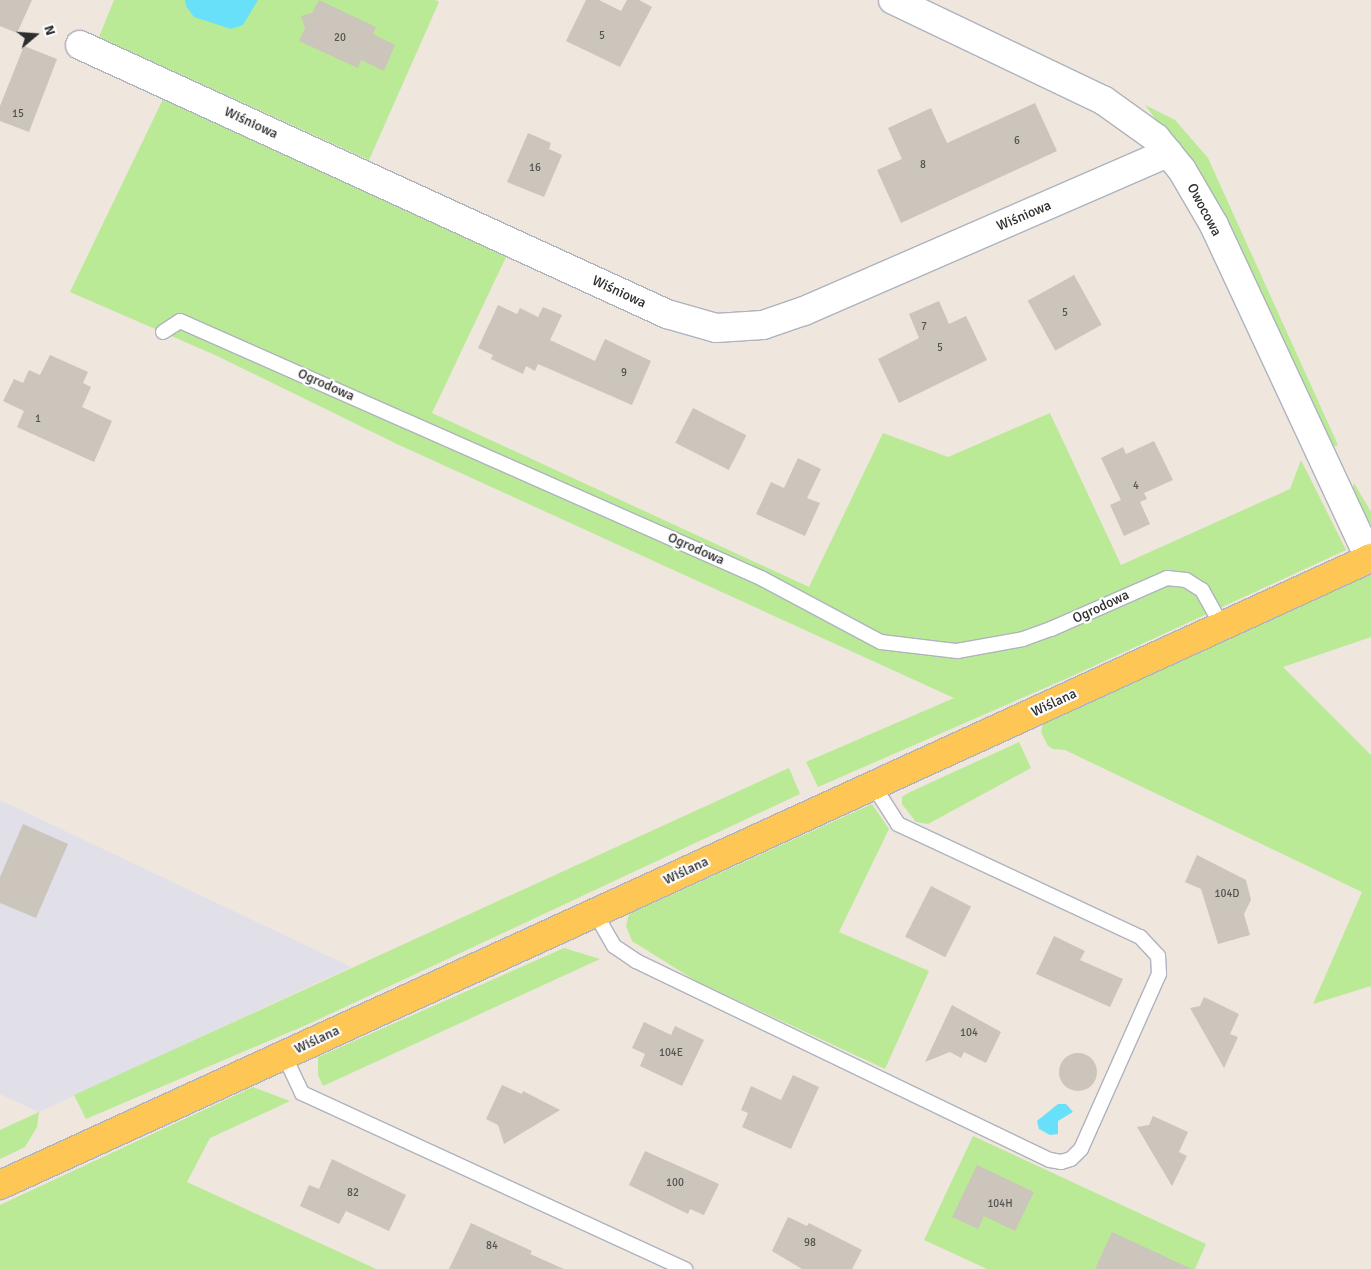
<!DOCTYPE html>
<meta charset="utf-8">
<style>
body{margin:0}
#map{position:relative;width:1371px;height:1269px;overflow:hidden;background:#efe6de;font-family:Signika,sans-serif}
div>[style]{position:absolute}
.industrial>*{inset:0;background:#e1dfe8}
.green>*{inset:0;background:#baea96}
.water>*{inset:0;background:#69e0fa}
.building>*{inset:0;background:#cbc5bc;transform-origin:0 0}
.round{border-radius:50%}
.roads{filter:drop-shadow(1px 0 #aeb3bd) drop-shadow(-1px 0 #aeb3bd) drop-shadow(0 1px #aeb3bd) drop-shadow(0 -1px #aeb3bd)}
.lane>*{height:14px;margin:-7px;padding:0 7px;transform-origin:7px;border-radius:7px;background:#fff}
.street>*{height:28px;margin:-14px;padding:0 14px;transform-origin:14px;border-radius:14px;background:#fff}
.primary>*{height:28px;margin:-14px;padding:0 14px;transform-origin:14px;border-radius:14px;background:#fec755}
span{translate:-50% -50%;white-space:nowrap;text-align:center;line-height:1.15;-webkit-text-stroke:4.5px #fff;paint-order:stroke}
.number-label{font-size:11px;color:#545351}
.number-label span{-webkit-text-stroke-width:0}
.street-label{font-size:14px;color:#2d2d2d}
.north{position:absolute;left:10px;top:10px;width:50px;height:50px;-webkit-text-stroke:4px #fff;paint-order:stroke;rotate:72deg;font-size:14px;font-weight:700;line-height:20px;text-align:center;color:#2d2d2d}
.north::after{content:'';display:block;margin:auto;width:18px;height:22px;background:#2d2d2d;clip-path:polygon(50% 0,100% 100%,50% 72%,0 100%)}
</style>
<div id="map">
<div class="industrial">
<div style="clip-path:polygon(0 800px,351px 967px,39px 1112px,0 1094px)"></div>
</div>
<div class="green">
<div style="clip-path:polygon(114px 0,435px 0,439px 2px,369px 160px,99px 37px)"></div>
<div style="clip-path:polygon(165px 95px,507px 255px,432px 413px,809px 587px,883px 433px,948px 457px,1050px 413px,1121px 565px,1290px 489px,1301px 460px,1346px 550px,1070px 677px,818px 787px,806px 762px,954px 698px,397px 444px,215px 355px,70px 292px)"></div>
<div style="clip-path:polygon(1145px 105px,1175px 120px,1208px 158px,1338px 445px,1328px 449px,1178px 148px)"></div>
<div style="clip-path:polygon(1354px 483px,1371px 512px,1371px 524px,1351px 497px)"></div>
<div style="clip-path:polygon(1371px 572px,1371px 637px,1283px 667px,1371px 755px,1371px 986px,1313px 1004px,1362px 892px,1065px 750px,1053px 749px,1048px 746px,1041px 732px,1043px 724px)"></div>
<div style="clip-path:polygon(1019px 742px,1031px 768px,928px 824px,916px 822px,902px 804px,902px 797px,908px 793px)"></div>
<div style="clip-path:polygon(789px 768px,800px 794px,313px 1022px,86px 1119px,74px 1095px)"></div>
<div style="clip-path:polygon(872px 804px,889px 829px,839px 932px,929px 971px,885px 1069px,696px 981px,632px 941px,626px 926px,629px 914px)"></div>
<div style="clip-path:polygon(564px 948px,600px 959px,323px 1086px,318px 1075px,318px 1057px)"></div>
<div style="clip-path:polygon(253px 1087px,290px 1101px,210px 1138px,187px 1182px,376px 1269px,0 1269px,0 1205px)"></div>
<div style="clip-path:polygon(39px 1112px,37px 1127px,25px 1147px,0 1159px,0 1130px)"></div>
<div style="clip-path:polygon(973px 1136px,1206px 1244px,1195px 1269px,987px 1269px,924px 1240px)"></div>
</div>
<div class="water">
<div style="clip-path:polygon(185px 0,258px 0,243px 25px,231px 29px,194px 17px,186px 6px)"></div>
<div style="clip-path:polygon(1058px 1104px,1066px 1104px,1073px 1112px,1058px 1121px,1058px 1134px,1050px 1135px,1039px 1129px,1037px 1121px)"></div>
</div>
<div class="building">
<div style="clip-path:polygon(0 0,32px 0,17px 33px,0 26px)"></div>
<div style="clip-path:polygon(319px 0,376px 27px,373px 34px,395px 45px,384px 71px,361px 60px,358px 68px,299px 41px,305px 28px,301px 16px,312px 13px)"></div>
<div style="clip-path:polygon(586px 0,599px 0,621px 11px,627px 0,639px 0,652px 7px,620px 67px,566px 41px)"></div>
<div style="clip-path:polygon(24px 46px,57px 59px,29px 132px,0 121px,0 106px)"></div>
<div style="clip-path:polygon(1035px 103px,1057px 151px,901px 223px,877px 170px,902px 159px,888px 128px,931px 108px,947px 143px)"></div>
<div style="clip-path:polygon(528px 133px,551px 143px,549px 149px,562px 155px,544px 197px,507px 182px)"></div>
<div style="left:1074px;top:275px;width:57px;height:53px;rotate:61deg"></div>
<div style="clip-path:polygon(939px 301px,949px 324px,966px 316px,987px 360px,899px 403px,878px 359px,919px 338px,909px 314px)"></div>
<div style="clip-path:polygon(498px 305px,517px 314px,520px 308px,538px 317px,543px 307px,562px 315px,550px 340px,595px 361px,605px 339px,651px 361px,632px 405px,538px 364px,535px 371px,526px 366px,523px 374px,491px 359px,493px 355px,478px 348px)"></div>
<div style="clip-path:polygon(50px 355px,88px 372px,83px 383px,91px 387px,82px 407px,112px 421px,94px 462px,17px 427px,24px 411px,3px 401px,14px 379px,23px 383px,29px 370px,40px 375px)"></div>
<div style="left:693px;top:408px;width:60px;height:39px;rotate:27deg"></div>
<div style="clip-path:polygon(1154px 441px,1173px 480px,1144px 493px,1147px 499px,1140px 502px,1150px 524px,1124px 536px,1110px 505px,1121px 500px,1101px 458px,1123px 447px,1126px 454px)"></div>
<div style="clip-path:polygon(798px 458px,821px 469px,807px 498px,820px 503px,805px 536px,756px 514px,771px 482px,784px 488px)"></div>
<div style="clip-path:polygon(23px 824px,68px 844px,36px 918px,0 903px,0 877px)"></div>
<div style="clip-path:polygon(1197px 855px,1246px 880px,1251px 900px,1244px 914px,1250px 935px,1218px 944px,1201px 889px,1185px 882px)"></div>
<div style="left:931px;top:886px;width:45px;height:57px;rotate:27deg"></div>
<div style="clip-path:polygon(1054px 936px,1085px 951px,1080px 960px,1123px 979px,1110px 1007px,1036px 974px)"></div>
<div style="clip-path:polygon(1204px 997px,1239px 1014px,1230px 1034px,1238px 1037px,1224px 1068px,1190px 1008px,1200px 1006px)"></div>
<div style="clip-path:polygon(952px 1005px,1001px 1032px,986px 1063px,964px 1052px,961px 1058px,950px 1052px,925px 1062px)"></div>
<div style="clip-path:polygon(644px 1022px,671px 1035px,675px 1026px,704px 1040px,682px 1086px,640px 1066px,645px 1054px,632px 1048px)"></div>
<div class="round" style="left:1059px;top:1053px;width:38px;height:38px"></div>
<div style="clip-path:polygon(793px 1075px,819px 1087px,791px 1149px,742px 1127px,748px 1113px,741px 1110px,751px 1086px,781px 1100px)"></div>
<div style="clip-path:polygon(502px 1085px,522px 1094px,523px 1091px,560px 1110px,504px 1144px,498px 1125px,486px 1119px)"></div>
<div style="clip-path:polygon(1153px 1116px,1188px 1132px,1179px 1152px,1187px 1156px,1172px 1186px,1137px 1127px,1149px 1125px)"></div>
<div style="clip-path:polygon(645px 1151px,719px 1184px,704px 1215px,690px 1209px,688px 1214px,629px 1185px)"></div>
<div style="clip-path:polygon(332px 1159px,406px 1195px,389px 1231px,346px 1211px,339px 1224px,300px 1206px,309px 1185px,319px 1189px)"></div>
<div style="clip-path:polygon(977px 1165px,1034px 1192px,1015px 1231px,984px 1216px,978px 1229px,952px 1217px)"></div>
<div style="clip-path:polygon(788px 1217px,807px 1226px,809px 1223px,862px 1250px,852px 1269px,802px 1269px,772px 1251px)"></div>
<div style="clip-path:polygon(471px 1223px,532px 1251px,530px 1254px,564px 1269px,449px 1269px)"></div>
<div style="clip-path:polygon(1112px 1232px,1192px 1269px,1095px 1269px)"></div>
</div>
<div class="roads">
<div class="lane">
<div style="left:163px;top:332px;width:20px;rotate:-33deg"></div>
<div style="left:180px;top:321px;width:635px;rotate:23.86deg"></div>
<div style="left:761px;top:578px;width:136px;rotate:28.1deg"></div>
<div style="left:881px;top:642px;width:77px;rotate:6.8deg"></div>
<div style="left:957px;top:651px;width:67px;rotate:-10.3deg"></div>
<div style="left:1023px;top:639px;width:30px;rotate:-20deg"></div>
<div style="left:1051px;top:629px;width:127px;rotate:-23.7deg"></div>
<div style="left:1167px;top:578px;width:19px;rotate:6deg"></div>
<div style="left:1186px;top:580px;width:19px;rotate:32deg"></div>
<div style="left:1202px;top:590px;width:41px;rotate:60.9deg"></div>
<div style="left:595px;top:913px;width:38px;rotate:60deg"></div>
<div style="left:614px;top:946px;width:27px;rotate:34deg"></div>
<div style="left:636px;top:961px;width:459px;rotate:25.7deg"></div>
<div style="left:1050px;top:1160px;width:11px;rotate:10deg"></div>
<div style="left:1061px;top:1162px;width:10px;rotate:-17deg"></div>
<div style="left:1071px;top:1159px;width:14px;rotate:-45deg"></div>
<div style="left:1081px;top:1149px;width:192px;rotate:-66deg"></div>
<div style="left:1159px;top:974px;width:18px;rotate:-93deg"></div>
<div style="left:1158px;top:956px;width:26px;rotate:-133deg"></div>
<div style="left:1140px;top:937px;width:267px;rotate:-155deg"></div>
<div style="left:898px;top:824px;width:46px;rotate:-122.7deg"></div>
<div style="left:284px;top:1055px;width:42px;rotate:64.7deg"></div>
<div style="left:302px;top:1093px;width:422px;rotate:24.7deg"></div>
</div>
<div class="street">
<div style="left:893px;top:0;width:233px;rotate:25.5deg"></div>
<div style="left:1103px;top:100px;width:65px;rotate:35.6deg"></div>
<div style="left:1156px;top:138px;width:41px;rotate:50.9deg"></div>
<div style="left:1182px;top:170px;width:64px;rotate:59.8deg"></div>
<div style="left:1214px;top:225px;width:367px;rotate:65deg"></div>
<div style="left:80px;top:45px;width:646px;rotate:24.62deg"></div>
<div style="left:667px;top:314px;width:51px;rotate:15.9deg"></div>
<div style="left:716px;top:328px;width:47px;rotate:-3.7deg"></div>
<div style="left:763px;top:325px;width:43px;rotate:-18.9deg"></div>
<div style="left:804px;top:311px;width:397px;rotate:-23.5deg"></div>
</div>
<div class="primary">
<div style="left:0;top:1185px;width:1508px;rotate:-24.58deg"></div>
</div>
</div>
<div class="number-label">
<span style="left:602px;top:36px">5</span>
<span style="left:340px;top:38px">20</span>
<span style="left:18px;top:114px">15</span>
<span style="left:1017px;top:141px">6</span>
<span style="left:923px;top:165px">8</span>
<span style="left:535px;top:168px">16</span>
<span style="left:1065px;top:313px">5</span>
<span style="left:924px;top:327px">7</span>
<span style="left:940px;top:348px">5</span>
<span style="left:624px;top:373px">9</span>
<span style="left:38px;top:419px">1</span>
<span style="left:1136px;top:486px">4</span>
<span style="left:1227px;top:894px">104D</span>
<span style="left:969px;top:1033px">104</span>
<span style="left:671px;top:1053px">104E</span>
<span style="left:675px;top:1183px">100</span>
<span style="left:353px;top:1193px">82</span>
<span style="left:1000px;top:1204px">104H</span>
<span style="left:810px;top:1243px">98</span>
<span style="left:492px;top:1246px">84</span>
</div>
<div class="street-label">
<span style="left:251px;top:123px;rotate:25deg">Wiśniowa</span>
<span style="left:1204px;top:210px;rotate:62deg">Owocowa</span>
<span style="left:1024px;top:216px;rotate:-23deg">Wiśniowa</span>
<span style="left:619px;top:292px;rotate:25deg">Wiśniowa</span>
<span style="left:326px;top:385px;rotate:24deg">Ogrodowa</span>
<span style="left:696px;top:549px;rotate:24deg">Ogrodowa</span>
<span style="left:1101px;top:607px;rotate:-25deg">Ogrodowa</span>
<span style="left:1054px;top:703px;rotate:-25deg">Wiślana</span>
<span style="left:686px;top:871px;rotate:-25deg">Wiślana</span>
<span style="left:317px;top:1040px;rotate:-25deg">Wiślana</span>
</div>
<div class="north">N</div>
</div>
